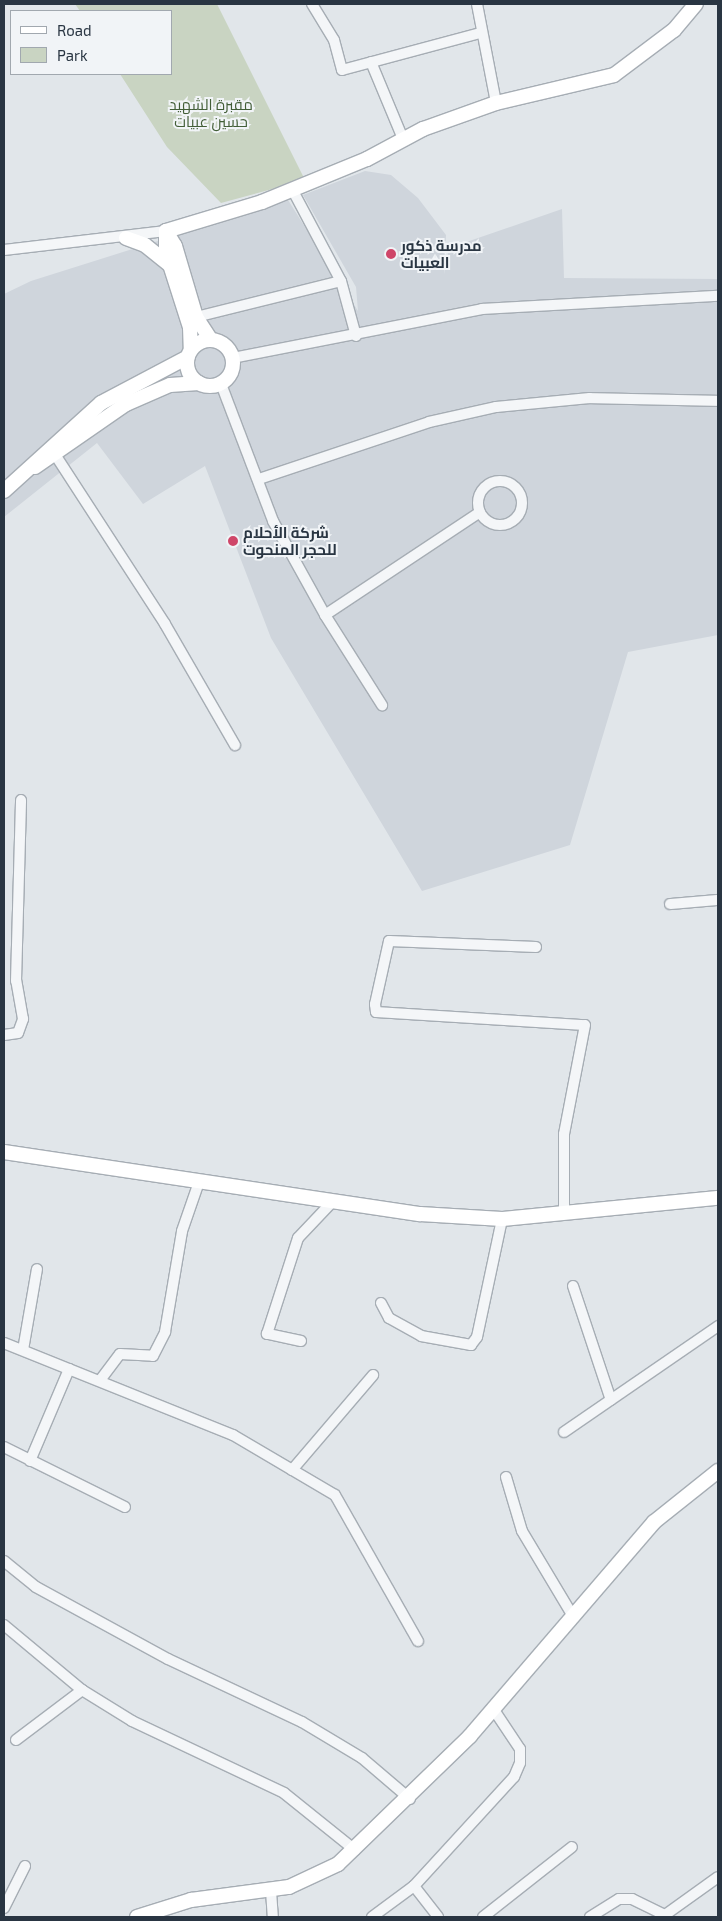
<!DOCTYPE html>
<meta charset="utf-8">
<style>
body{margin:0}
#map{position:relative;width:722px;height:1921px;overflow:hidden;background:#e1e6ea;font-family:"Exo 2",Cairo,sans-serif}
div>[style]{position:absolute}
.built>*{inset:0;background:#cfd5dc}
.green>*{inset:0;background:#c9d4c2}
.roads{filter:drop-shadow(1px 0 #a6adb4) drop-shadow(-1px 0 #a6adb4) drop-shadow(0 1px #a6adb4) drop-shadow(0 -1px #a6adb4)}
.street>*{height:10px;margin:-5px;padding:0 5px;transform-origin:5px;border-radius:5px;background:#f4f6f8}
.street>.ring{margin:-5px;padding:0;box-sizing:content-box;background:none;border:10px solid #f4f6f8;border-radius:50%}
.secondary>*{height:14px;margin:-7px;padding:0 7px;transform-origin:7px;border-radius:7px;background:#fff}
.secondary>.ring{margin:-7px;padding:0;box-sizing:content-box;background:none;border:14px solid #fff;border-radius:50%}
.dots>*{width:14px;height:14px;translate:-50% -50%;box-sizing:border-box;border:2px solid #f1f4f7;border-radius:50%}
span{translate:-50% -50%;white-space:nowrap;text-align:center;line-height:1.15;-webkit-text-stroke:4px #f1f4f7;paint-order:stroke}
.park-label{font-size:15px;color:#425e37}
.poi-label{font-size:15px;color:#293542;font-weight:700}
.left{translate:0 -50%;text-align:left}
.frame{position:absolute;inset:0;border:5px solid #293542;pointer-events:none}
.legend{position:absolute;left:10px;top:10px;width:162px;height:65px;box-sizing:border-box;background:#f1f4f7;border:1px solid #a1a8af;margin:0;padding:6px 9px;list-style:none;font-size:15px;color:#293542}
.legend li{display:flex;align-items:center;gap:10px;height:25px}
.legend b{width:25px;border:1px solid #a1a8af}
</style>
<div id="map">
<div class="built">
<div style="clip-path:polygon(365px 171px,391px 175px,418px 198px,446px 235px,444px 274px,449px 248px,562px 209px,564px 278px,718px 279px,718px 635px,628px 652px,570px 845px,422px 891px,271px 638px,205px 466px,143px 504px,97px 443px,4px 517px,4px 294px,31px 281px,288px 200px,358px 311px,356px 287px,303px 195px)"></div>
</div>
<div class="green">
<div style="clip-path:polygon(75px 4px,217px 4px,305px 180px,221px 203px,167px 147px,120px 74px,171px 74px,171px 11px,80px 11px)"></div>
</div>
<div class="roads">
<div class="street">
<div style="left:312px;top:4px;width:42px;rotate:58.6deg"></div>
<div style="left:334px;top:40px;width:31px;rotate:75deg"></div>
<div style="left:342px;top:70px;width:143px;rotate:-15deg"></div>
<div style="left:477px;top:4px;width:101px;rotate:79.1deg"></div>
<div style="left:371px;top:62px;width:83px;rotate:67.4deg"></div>
<div style="left:292px;top:189px;width:104px;rotate:62deg"></div>
<div style="left:341px;top:281px;width:57px;rotate:74.7deg"></div>
<div style="left:4px;top:250px;width:163px;rotate:-6.7deg"></div>
<div style="left:196px;top:317px;width:149px;rotate:-13.9deg"></div>
<div style="left:233px;top:358px;width:254px;rotate:-11.1deg"></div>
<div style="left:482px;top:309px;width:236px;rotate:-3.2deg"></div>
<div style="left:221px;top:384px;width:147px;rotate:69.2deg"></div>
<div style="left:273px;top:521px;width:107px;rotate:61deg"></div>
<div style="left:325px;top:615px;width:107px;rotate:57.7deg"></div>
<div style="left:56px;top:456px;width:200px;rotate:57deg"></div>
<div style="left:165px;top:624px;width:140px;rotate:60deg"></div>
<div style="left:259px;top:479px;width:179px;rotate:-18.5deg"></div>
<div style="left:429px;top:422px;width:69px;rotate:-12.6deg"></div>
<div style="left:496px;top:407px;width:94px;rotate:-5.5deg"></div>
<div style="left:590px;top:398px;width:128px;rotate:1.3deg"></div>
<div class="ring" style="left:478px;top:481px;width:34px;height:34px"></div>
<div style="left:325px;top:615px;width:186px;rotate:-33.6deg"></div>
<div style="left:670px;top:904px;width:48px;rotate:-4.8deg"></div>
<div style="left:536px;top:947px;width:147px;rotate:-177.7deg"></div>
<div style="left:389px;top:941px;width:65px;rotate:102.5deg"></div>
<div style="left:375px;top:1004px;width:8px;rotate:83deg"></div>
<div style="left:376px;top:1012px;width:209px;rotate:3.6deg"></div>
<div style="left:585px;top:1025px;width:111px;rotate:100.9deg"></div>
<div style="left:564px;top:1134px;width:80px;rotate:90deg"></div>
<div style="left:4px;top:1035px;width:14px;rotate:-8deg"></div>
<div style="left:18px;top:1033px;width:15px;rotate:-70deg"></div>
<div style="left:23px;top:1019px;width:39px;rotate:-100deg"></div>
<div style="left:16px;top:981px;width:181px;rotate:-88.4deg"></div>
<div style="left:573px;top:1286px;width:120px;rotate:71.6deg"></div>
<div style="left:381px;top:1303px;width:17px;rotate:62deg"></div>
<div style="left:389px;top:1318px;width:37px;rotate:29deg"></div>
<div style="left:421px;top:1336px;width:51px;rotate:10.2deg"></div>
<div style="left:471px;top:1345px;width:10px;rotate:-53deg"></div>
<div style="left:477px;top:1337px;width:121px;rotate:-78deg"></div>
<div style="left:301px;top:1341px;width:35px;rotate:-168deg"></div>
<div style="left:267px;top:1334px;width:101px;rotate:-72.1deg"></div>
<div style="left:298px;top:1238px;width:52px;rotate:-46.5deg"></div>
<div style="left:4px;top:1343px;width:247px;rotate:21.9deg"></div>
<div style="left:233px;top:1435px;width:118px;rotate:30.5deg"></div>
<div style="left:335px;top:1495px;width:168px;rotate:60.4deg"></div>
<div style="left:23px;top:1350px;width:82px;rotate:-80.2deg"></div>
<div style="left:101px;top:1379px;width:31px;rotate:-53deg"></div>
<div style="left:120px;top:1354px;width:33px;rotate:3deg"></div>
<div style="left:153px;top:1356px;width:27px;rotate:-63deg"></div>
<div style="left:165px;top:1332px;width:102px;rotate:-80.4deg"></div>
<div style="left:182px;top:1231px;width:52px;rotate:-70.9deg"></div>
<div style="left:564px;top:1432px;width:187px;rotate:-34.5deg"></div>
<div style="left:4px;top:1447px;width:135px;rotate:26.4deg"></div>
<div style="left:30px;top:1461px;width:100px;rotate:-67deg"></div>
<div style="left:292px;top:1470px;width:125px;rotate:-49.5deg"></div>
<div style="left:506px;top:1477px;width:56px;rotate:73.5deg"></div>
<div style="left:522px;top:1531px;width:101px;rotate:59.1deg"></div>
<div style="left:4px;top:1561px;width:41px;rotate:39.1deg"></div>
<div style="left:36px;top:1587px;width:150px;rotate:28.6deg"></div>
<div style="left:168px;top:1659px;width:148px;rotate:25.2deg"></div>
<div style="left:302px;top:1722px;width:70px;rotate:31deg"></div>
<div style="left:362px;top:1758px;width:63px;rotate:40.5deg"></div>
<div style="left:4px;top:1625px;width:102px;rotate:39.8deg"></div>
<div style="left:82px;top:1690px;width:59px;rotate:31.8deg"></div>
<div style="left:132px;top:1721px;width:168px;rotate:25.3deg"></div>
<div style="left:284px;top:1793px;width:91px;rotate:38.8deg"></div>
<div style="left:16px;top:1740px;width:83px;rotate:-37.1deg"></div>
<div style="left:414px;top:1886px;width:39px;rotate:52deg"></div>
<div style="left:271px;top:1891px;width:26px;rotate:86deg"></div>
<div style="left:4px;top:1908px;width:47px;rotate:-63.4deg"></div>
<div style="left:372px;top:1917px;width:52px;rotate:-36.4deg"></div>
<div style="left:414px;top:1886px;width:148px;rotate:-47.5deg"></div>
<div style="left:514px;top:1777px;width:15px;rotate:-67deg"></div>
<div style="left:520px;top:1763px;width:14px;rotate:-90deg"></div>
<div style="left:520px;top:1749px;width:47px;rotate:-123.7deg"></div>
<div style="left:483px;top:1917px;width:113px;rotate:-38.2deg"></div>
<div style="left:590px;top:1917px;width:34px;rotate:-32deg"></div>
<div style="left:619px;top:1899px;width:13px"></div>
<div style="left:632px;top:1899px;width:37px;rotate:26deg"></div>
<div style="left:665px;top:1915px;width:65px;rotate:-35.6deg"></div>
</div>
<div class="secondary">
<div style="left:166px;top:231px;width:100px;rotate:-16.8deg"></div>
<div style="left:262px;top:202px;width:113px;rotate:-22.3deg"></div>
<div style="left:367px;top:159px;width:64px;rotate:-28.2deg"></div>
<div style="left:423px;top:129px;width:77px;rotate:-19.6deg"></div>
<div style="left:496px;top:103px;width:121px;rotate:-13.3deg"></div>
<div style="left:614px;top:75px;width:75px;rotate:-36.9deg"></div>
<div style="left:674px;top:30px;width:34px;rotate:-50deg"></div>
<div style="left:166px;top:231px;width:21px;rotate:90deg"></div>
<div style="left:166px;top:252px;width:79px;rotate:72.3deg"></div>
<div style="left:190px;top:327px;width:23px;rotate:88deg"></div>
<div style="left:166px;top:231px;width:17px;rotate:59deg"></div>
<div style="left:175px;top:246px;width:74px;rotate:73.5deg"></div>
<div style="left:196px;top:317px;width:27px;rotate:57deg"></div>
<div style="left:126px;top:238px;width:20px;rotate:20deg"></div>
<div style="left:145px;top:245px;width:32px;rotate:39deg"></div>
<div class="ring" style="left:187px;top:340px;width:32px;height:32px"></div>
<div style="left:35px;top:467px;width:111px;rotate:-34.7deg"></div>
<div style="left:126px;top:404px;width:48px;rotate:-23.4deg"></div>
<div style="left:170px;top:385px;width:29px;rotate:-4deg"></div>
<div style="left:4px;top:491px;width:131px;rotate:-42.2deg"></div>
<div style="left:101px;top:403px;width:98px;rotate:-27.9deg"></div>
<div style="left:4px;top:1152px;width:421px;rotate:8.5deg"></div>
<div style="left:420px;top:1214px;width:82px;rotate:3.5deg"></div>
<div style="left:502px;top:1219px;width:217px;rotate:-5.6deg"></div>
<div style="left:137px;top:1917px;width:57px;rotate:-17.5deg"></div>
<div style="left:191px;top:1900px;width:99px;rotate:-7.6deg"></div>
<div style="left:289px;top:1887px;width:54px;rotate:-25.1deg"></div>
<div style="left:338px;top:1864px;width:184px;rotate:-44.1deg"></div>
<div style="left:470px;top:1736px;width:282px;rotate:-49.3deg"></div>
<div style="left:654px;top:1522px;width:82px;rotate:-38.6deg"></div>
</div>
</div>
<div class="dots">
<div style="left:391px;top:254px;background:#cf4669"></div>
<div style="left:233px;top:541px;background:#cf4669"></div>
</div>
<div class="park-label">
<span style="left:211px;top:113px">مقبرة الشهيد<br>حسين عبيات</span>
</div>
<div class="poi-label">
<span class="left" style="left:401px;top:254px">مدرسة ذكور<br>العبيات</span>
<span class="left" style="left:243px;top:541px">شركة الأحلام<br>للحجر المنحوت</span>
</div>
<div class="frame"></div>
<ul class="legend">
<li><b style="height:6px;background:#fff"></b>Road</li>
<li><b style="height:14px;background:#c9d4c2"></b>Park</li>
</ul>
</div>
